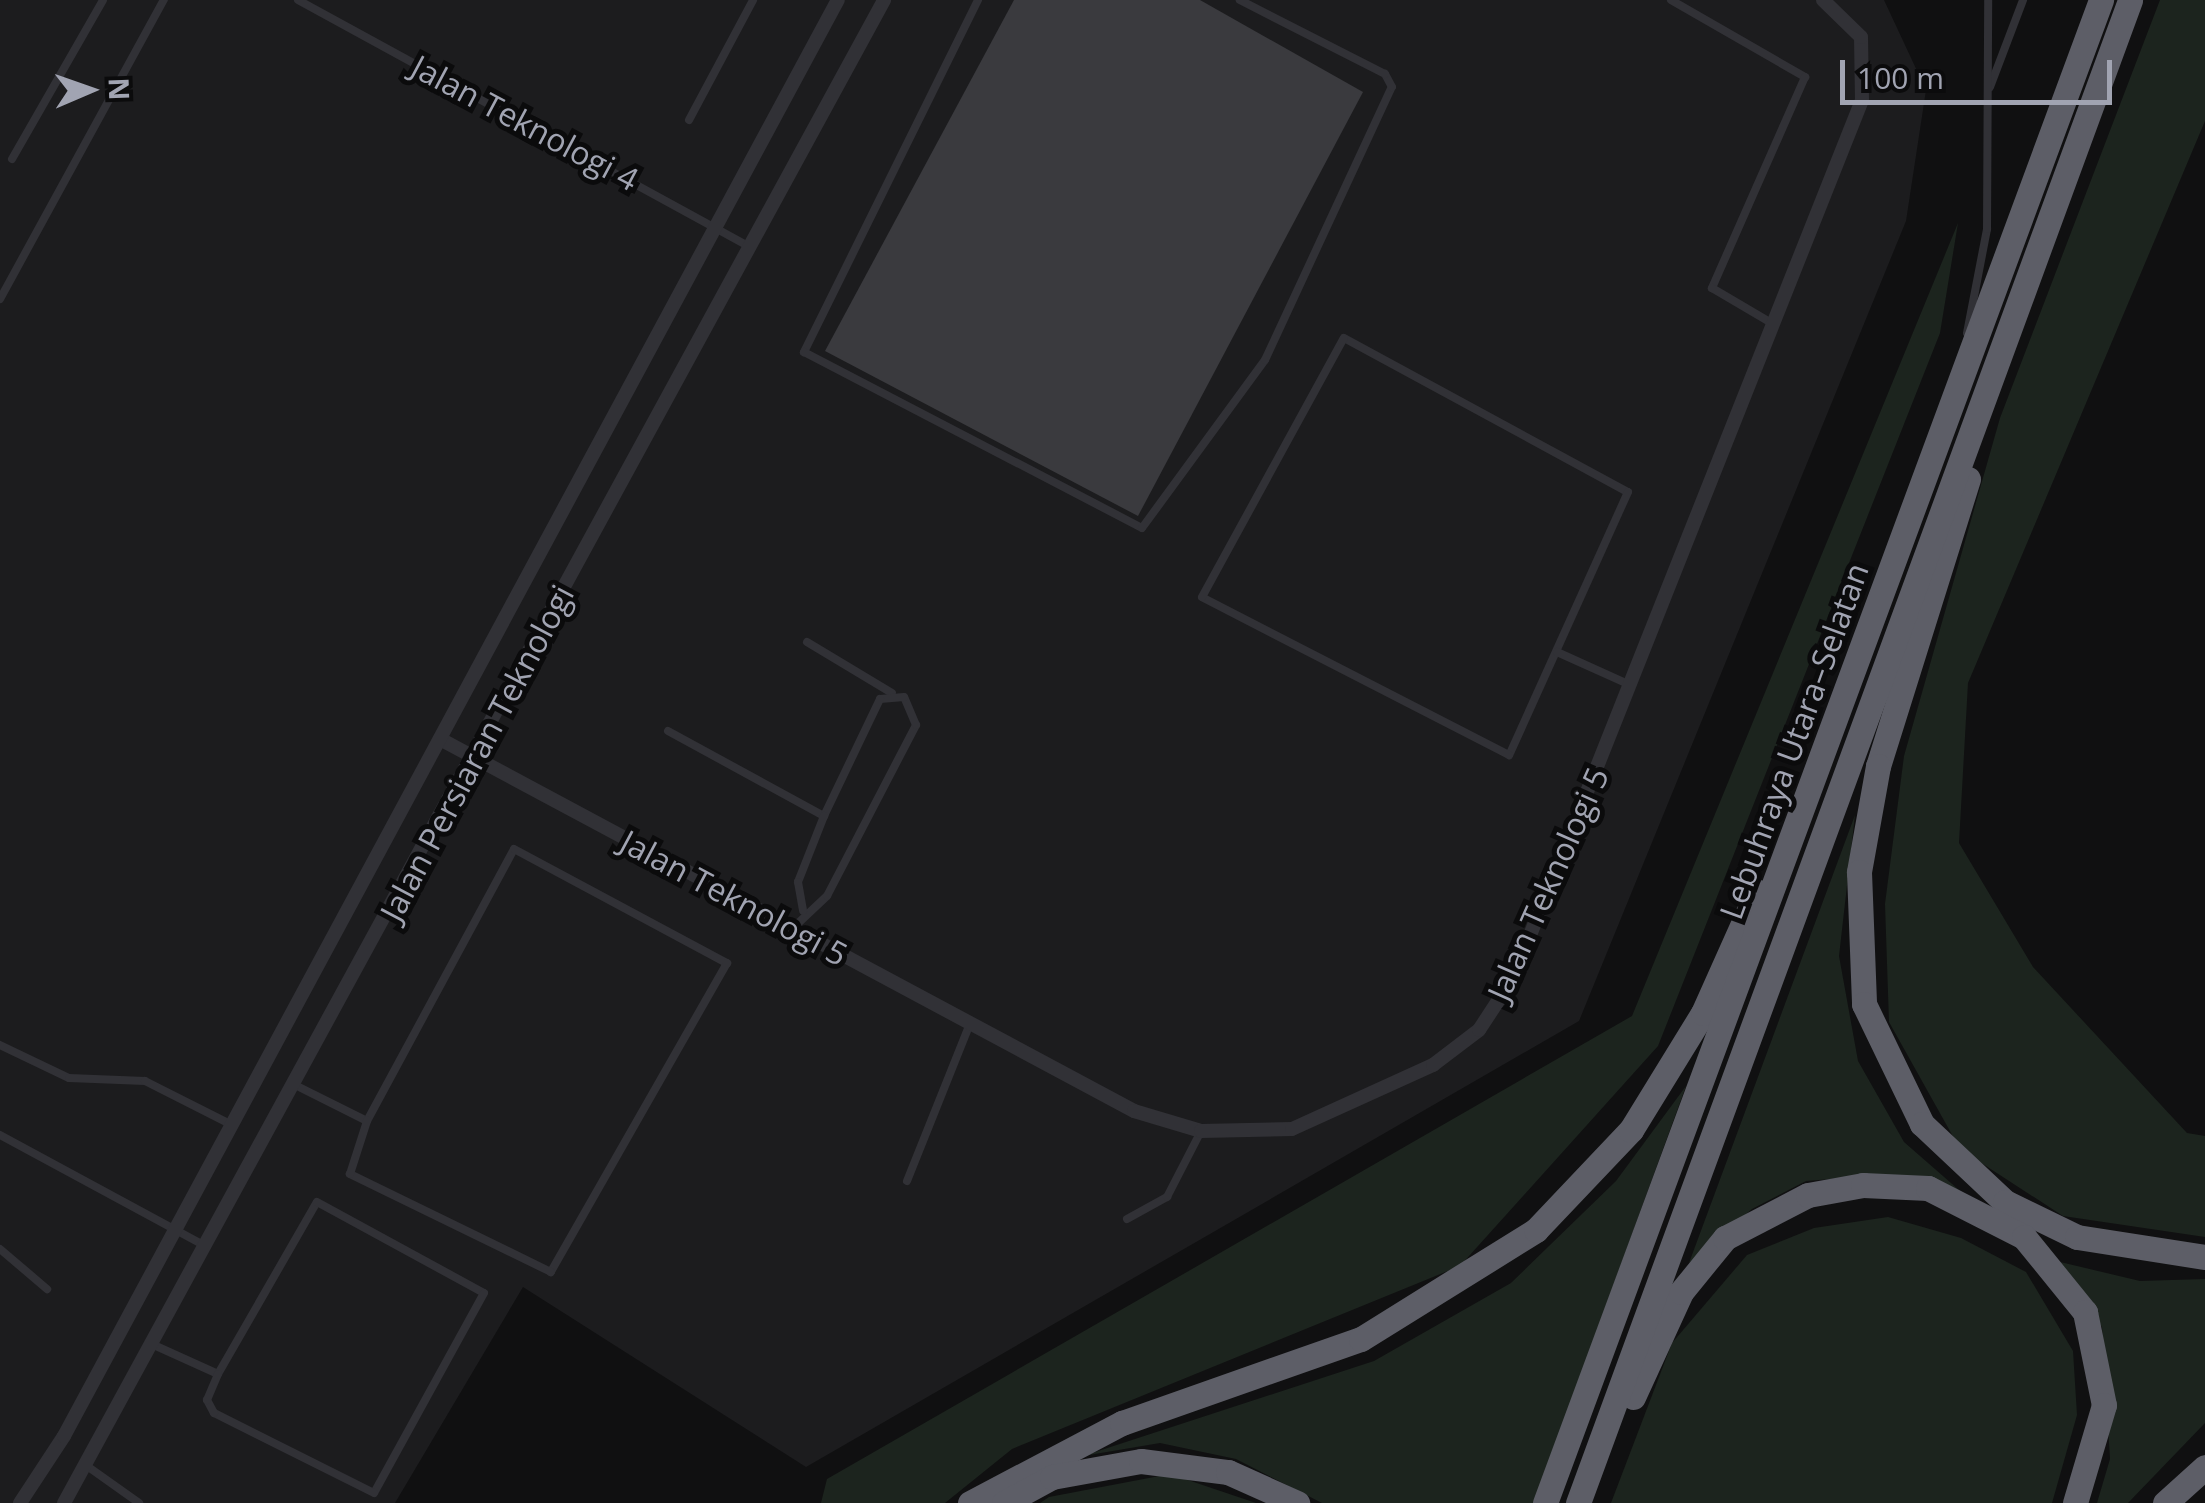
<!DOCTYPE html>
<meta charset="utf-8">
<style>
body{margin:0}
#map{position:relative;width:2205px;height:1503px;overflow:hidden;background:#101011;font-family:"Open Sans",sans-serif}
div>[style]{position:absolute}
.built>*{inset:0;background:#1c1c1e}
.green>*{inset:0;background:#1c241e}
.building>*{inset:0;background:#3a3a3e}
.lane>*{height:8px;margin:-4px;padding:0 4px;transform-origin:4px;border-radius:4px;background:#313136}
.street>*{height:14px;margin:-7px;padding:0 7px;transform-origin:7px;border-radius:7px;background:#313136}
.highway>*{height:25px;margin:-12.5px;padding:0 12.5px;transform-origin:12.5px;border-radius:12.5px;background:#5d5e67}
span{translate:-50% -50%;white-space:nowrap;text-align:center;line-height:1.15;-webkit-text-stroke:10px #0b0b0c;paint-order:stroke}
.street-label{font-size:32px;color:#a1a4b2}
.north{position:absolute;left:40px;top:40px;width:100px;height:100px;-webkit-text-stroke:8px #0b0b0c;paint-order:stroke;rotate:88deg;font-size:28px;font-weight:700;line-height:40px;text-align:center;color:#a1a4b2}
.north::after{content:'';display:block;margin:auto;width:35px;height:45px;background:#a1a4b2;clip-path:polygon(50% 0,100% 100%,50% 72%,0 100%)}
.scale{position:absolute;left:1840px;top:60px;width:272px;height:45px;box-sizing:border-box;border:5px solid #a1a4b2;border-top:0;padding-left:12px;font-size:30px;line-height:35px;white-space:nowrap;color:#a1a4b2;-webkit-text-stroke:8px #0b0b0c;paint-order:stroke}
</style>
<div id="map">
<div class="built">
<div style="clip-path:polygon(0 0,1884px 0,1926px 90px,1906px 221px,1579px 1021px,806px 1467px,523px 1287px,395px 1503px,0 1503px)"></div>
</div>
<div class="green">
<div style="clip-path:polygon(2160px 0,2205px 0,2205px 121px,1968px 683px,1959px 843px,2033px 967px,2187px 1133px,2205px 1136px,2205px 1237px,2063px 1216px,1960px 1149px,1889px 1022px,1885px 904px,1904px 756px,2000px 418px)"></div>
<div style="clip-path:polygon(1958px 223px,1940px 333px,1658px 1046px,1460px 1266px,1012px 1449px,945px 1503px,821px 1503px,827px 1479px,1632px 1016px)"></div>
<div style="clip-path:polygon(1855px 815px,1839px 956px,1858px 1061px,1904px 1142px,1967px 1197px,1869px 1176px,1806px 1181px,1752px 1209px,1689px 1263px)"></div>
<div style="clip-path:polygon(1686px 1086px,1534px 1503px,1322px 1503px,1236px 1459px,1160px 1443px,1083px 1456px,1374px 1361px,1511px 1283px,1616px 1181px)"></div>
<div style="clip-path:polygon(1888px 1217px,1961px 1238px,2026px 1272px,2073px 1351px,2077px 1415px,2052px 1503px,1611px 1503px,1672px 1343px,1747px 1255px,1814px 1228px)"></div>
<div style="clip-path:polygon(2056px 1261px,2140px 1281px,2205px 1279px,2205px 1423px,2128px 1503px,2097px 1503px,2110px 1459px,2102px 1327px)"></div>
<div style="clip-path:polygon(1170px 1474px,1256px 1503px,1040px 1503px,1049px 1497px)"></div>
</div>
<div class="building">
<div style="clip-path:polygon(1014px 0,1200px 0,1363px 92px,1138px 516px,825px 351px)"></div>
</div>
<div class="lane">
<div style="left:298px;top:0;width:515px;rotate:28.65deg"></div>
<div style="left:978px;top:0;width:393px;rotate:116.3deg"></div>
<div style="left:804px;top:352px;width:381px;rotate:27.5deg"></div>
<div style="left:1142px;top:528px;width:208px;rotate:-53.8deg"></div>
<div style="left:1265px;top:360px;width:301px;rotate:-65.1deg"></div>
<div style="left:1392px;top:87px;width:15px;rotate:-118deg"></div>
<div style="left:1385px;top:74px;width:163px;rotate:-153deg"></div>
<div style="left:1671px;top:0;width:155px;rotate:29.9deg"></div>
<div style="left:1805px;top:77px;width:231px;rotate:113.8deg"></div>
<div style="left:1712px;top:288px;width:71px;rotate:30.5deg"></div>
<div style="left:1990px;top:87px;width:93px;rotate:-69.2deg"></div>
<div style="left:689px;top:120px;width:136px;rotate:-61.9deg"></div>
<div style="left:12px;top:159px;width:183px;rotate:-60.2deg"></div>
<div style="left:0;top:299px;width:341px;rotate:-61.3deg"></div>
<div style="left:1967px;top:333px;width:106px;rotate:-79.1deg"></div>
<div style="left:1987px;top:229px;width:229px;rotate:-89.7deg"></div>
<div style="left:1344px;top:338px;width:323px;rotate:28.5deg"></div>
<div style="left:1628px;top:492px;width:289px;rotate:114.3deg"></div>
<div style="left:1509px;top:755px;width:345px;rotate:-152.8deg"></div>
<div style="left:1202px;top:597px;width:295px;rotate:-61.3deg"></div>
<div style="left:807px;top:642px;width:99px;rotate:31deg"></div>
<div style="left:1557px;top:652px;width:80px;rotate:24.3deg"></div>
<div style="left:668px;top:731px;width:178px;rotate:28.6deg"></div>
<div style="left:793px;top:928px;width:47px;rotate:-43.3deg"></div>
<div style="left:827px;top:896px;width:193px;rotate:-62.5deg"></div>
<div style="left:916px;top:725px;width:30px;rotate:-113deg"></div>
<div style="left:904px;top:697px;width:24px;rotate:175deg"></div>
<div style="left:880px;top:699px;width:130px;rotate:115.6deg"></div>
<div style="left:824px;top:816px;width:71px;rotate:111.5deg"></div>
<div style="left:798px;top:882px;width:29px;rotate:80deg"></div>
<div style="left:0;top:1045px;width:76px;rotate:25.6deg"></div>
<div style="left:69px;top:1078px;width:76px;rotate:2.3deg"></div>
<div style="left:145px;top:1081px;width:95px;rotate:26.8deg"></div>
<div style="left:297px;top:1086px;width:78px;rotate:26.6deg"></div>
<div style="left:367px;top:1121px;width:309px;rotate:-61.6deg"></div>
<div style="left:514px;top:849px;width:242px;rotate:28.2deg"></div>
<div style="left:727px;top:963px;width:356px;rotate:119.7deg"></div>
<div style="left:551px;top:1272px;width:224px;rotate:-154deg"></div>
<div style="left:350px;top:1174px;width:56px;rotate:-72.2deg"></div>
<div style="left:0;top:1135px;width:235px;rotate:28.4deg"></div>
<div style="left:907px;top:1181px;width:167px;rotate:-68.2deg"></div>
<div style="left:1127px;top:1219px;width:46px;rotate:-28.8deg"></div>
<div style="left:1167px;top:1197px;width:74px;rotate:-62.7deg"></div>
<div style="left:0;top:1249px;width:62px;rotate:40.4deg"></div>
<div style="left:156px;top:1346px;width:68px;rotate:24.3deg"></div>
<div style="left:218px;top:1374px;width:198px;rotate:-60.1deg"></div>
<div style="left:317px;top:1202px;width:190px;rotate:28.6deg"></div>
<div style="left:484px;top:1293px;width:228px;rotate:118.8deg"></div>
<div style="left:374px;top:1493px;width:179px;rotate:-153.4deg"></div>
<div style="left:214px;top:1413px;width:15px;rotate:-118deg"></div>
<div style="left:207px;top:1400px;width:28px;rotate:-67deg"></div>
<div style="left:87px;top:1466px;width:64px;rotate:35.4deg"></div>
</div>
<div class="street">
<div style="left:440px;top:739px;width:787px;rotate:28.19deg"></div>
<div style="left:1134px;top:1111px;width:70px;rotate:16.6deg"></div>
<div style="left:1201px;top:1131px;width:91px;rotate:-1.3deg"></div>
<div style="left:1292px;top:1129px;width:155px;rotate:-24.4deg"></div>
<div style="left:1433px;top:1065px;width:58px;rotate:-37.3deg"></div>
<div style="left:1479px;top:1030px;width:62px;rotate:-56.8deg"></div>
<div style="left:1513px;top:978px;width:945px;rotate:-68.32deg"></div>
<div style="left:1862px;top:100px;width:63px;rotate:-90.9deg"></div>
<div style="left:1861px;top:37px;width:53px;rotate:-135.8deg"></div>
<div style="left:20px;top:1503px;width:80px;rotate:-56.7deg"></div>
<div style="left:64px;top:1436px;width:1631px;rotate:-61.68deg"></div>
<div style="left:64px;top:1503px;width:1712px;rotate:-61.38deg"></div>
</div>
<div class="highway">
<div style="left:1968px;top:479px;width:301px;rotate:107.4deg"></div>
<div style="left:1878px;top:766px;width:108px;rotate:100.2deg"></div>
<div style="left:1859px;top:872px;width:132px;rotate:87.8deg"></div>
<div style="left:1864px;top:1004px;width:133px;rotate:64.2deg"></div>
<div style="left:1922px;top:1124px;width:114px;rotate:43.2deg"></div>
<div style="left:2005px;top:1202px;width:80px;rotate:25.9deg"></div>
<div style="left:2077px;top:1237px;width:130px;rotate:8.9deg"></div>
<div style="left:1633px;top:1397px;width:115px;rotate:-65.4deg"></div>
<div style="left:1681px;top:1292px;width:70px;rotate:-50.8deg"></div>
<div style="left:1725px;top:1238px;width:93px;rotate:-27.4deg"></div>
<div style="left:1808px;top:1195px;width:56px;rotate:-10.3deg"></div>
<div style="left:1863px;top:1185px;width:65px;rotate:2.6deg"></div>
<div style="left:1928px;top:1188px;width:108px;rotate:27deg"></div>
<div style="left:2024px;top:1237px;width:97px;rotate:50.9deg"></div>
<div style="left:2085px;top:1312px;width:95px;rotate:78.5deg"></div>
<div style="left:2104px;top:1405px;width:102px;rotate:106.5deg"></div>
<div style="left:970px;top:1503px;width:172px;rotate:-27.8deg"></div>
<div style="left:1122px;top:1423px;width:253px;rotate:-19.4deg"></div>
<div style="left:1361px;top:1339px;width:206px;rotate:-31.9deg"></div>
<div style="left:1536px;top:1230px;width:138px;rotate:-46.5deg"></div>
<div style="left:1631px;top:1130px;width:137px;rotate:-58.4deg"></div>
<div style="left:1703px;top:1013px;width:133px;rotate:-65.9deg"></div>
<div style="left:1004px;top:1503px;width:55px;rotate:-28.4deg"></div>
<div style="left:1052px;top:1477px;width:90px;rotate:-10.2deg"></div>
<div style="left:1141px;top:1461px;width:88px;rotate:7.2deg"></div>
<div style="left:1228px;top:1472px;width:76px;rotate:24.2deg"></div>
<div style="left:1545px;top:1503px;width:1603px;rotate:-69.7deg"></div>
<div style="left:1578px;top:1503px;width:1601px;rotate:-69.83deg"></div>
<div style="left:2165px;top:1503px;width:54px;rotate:-42deg"></div>
</div>
<div class="street-label">
<span style="left:525px;top:123px;rotate:28deg">Jalan Teknologi 4</span>
<span style="left:1794px;top:741px;rotate:-70deg">Lebuhraya Utara–Selatan</span>
<span style="left:477px;top:753px;rotate:-62deg">Jalan Persiaran Teknologi</span>
<span style="left:1548px;top:884px;rotate:-66deg">Jalan Teknologi 5</span>
<span style="left:734px;top:898px;rotate:28deg">Jalan Teknologi 5</span>
</div>
<div class="north">N</div>
<div class="scale">100 m</div>
</div>
